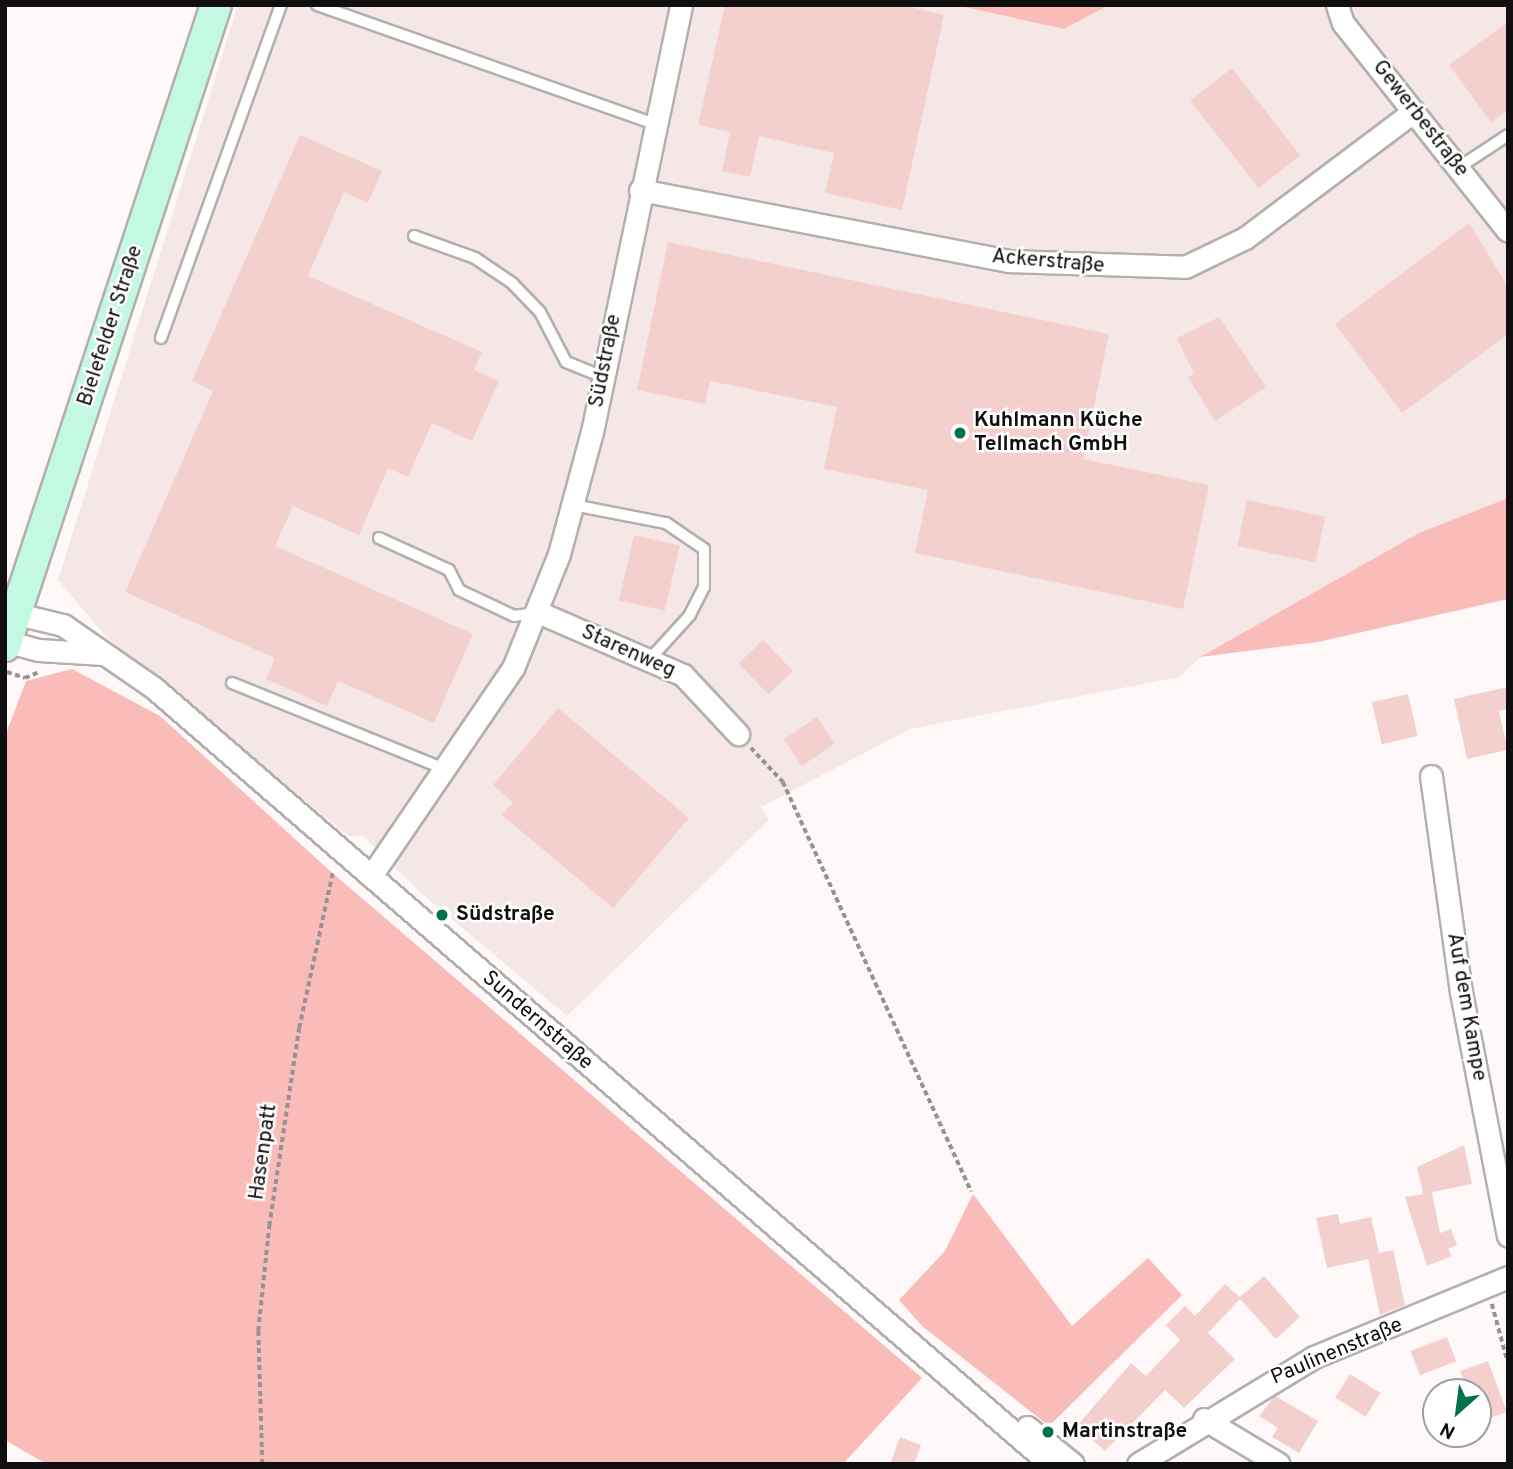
<!DOCTYPE html>
<meta charset="utf-8">
<style>
body{margin:0}
#map{position:relative;width:1513px;height:1469px;overflow:hidden;background:#fef8f8;font-family:Overpass,sans-serif}
div>[style]{position:absolute}
.built>*{inset:0;background:#f4e7e6}
.green>*{inset:0;background:#f9bcb9}
.building>*{inset:0;background:#f3d0ce;transform-origin:0 0}
.path>*{height:3.5px;margin-top:-1.75px;transform-origin:0;background:repeating-linear-gradient(90deg,#969292 0 5px,transparent 0 8.5px)}
.roads{filter:drop-shadow(2px 0 #b4afaf) drop-shadow(-2px 0 #b4afaf) drop-shadow(0 2px #b4afaf) drop-shadow(0 -2px #b4afaf)}
.service>*{height:10px;margin:-5px;padding:0 5px;transform-origin:5px;border-radius:5px;background:#fff}
.minor>*{height:21px;margin:-10.5px;padding:0 10.5px;transform-origin:10.5px;border-radius:10.5px;background:#fff}
.secondary>*{height:30px;margin:-15px;padding:0 15px;transform-origin:15px;border-radius:15px;background:#c3f8e3}
.dots>*{width:19px;height:19px;translate:-50% -50%;box-sizing:border-box;border:4px solid #fff;border-radius:50%}
span{translate:-50% -50%;white-space:nowrap;text-align:center;line-height:1.15;-webkit-text-stroke:5px #fff;paint-order:stroke}
.street-label{font-size:21px;color:#100e0e}
.poi-label{font-size:21px;color:#100e0e;font-weight:700}
.left{translate:0 -50%;text-align:left}
.frame{position:absolute;inset:0;border:7px solid #100e0e;pointer-events:none}
.north{position:absolute;left:1422px;top:1378px;width:70px;height:70px;box-sizing:border-box;background:#fff;border:2px solid #9f9f9f;border-radius:50%;rotate:208deg;font-size:19px;font-weight:700;line-height:28px;text-align:center;color:#100e0e}
.north::after{content:'';display:block;margin:auto;width:24px;height:32px;background:#01714a;clip-path:polygon(50% 0,100% 100%,50% 72%,0 100%)}
</style>
<div id="map">
<div class="built">
<div style="clip-path:polygon(238px 5px,955px 5px,1064px 29px,1109px 5px,1508px 5px,1508px 498px,1419px 533px,1200px 657px,1179px 677px,910px 729px,761px 807px,769px 820px,567px 1016px,422px 894px,363px 836px,348px 836px,108px 639px,58px 580px)"></div>
</div>
<div class="green">
<div style="clip-path:polygon(955px 5px,1109px 5px,1064px 29px)"></div>
<div style="clip-path:polygon(1508px 498px,1508px 599px,1318px 642px,1200px 657px,1419px 533px)"></div>
<div style="clip-path:polygon(72px 669px,160px 716px,329px 870px,922px 1378px,843px 1464px,46px 1464px,5px 1440px,5px 736px,26px 681px)"></div>
<div style="clip-path:polygon(973px 1194px,1072px 1326px,1148px 1258px,1182px 1295px,1049px 1426px,922px 1326px,899px 1300px,945px 1251px)"></div>
</div>
<div class="building">
<div style="clip-path:polygon(725px 5px,902px 5px,944px 15px,902px 210px,825px 193px,834px 153px,759px 136px,750px 177px,722px 171px,730px 132px,698px 125px)"></div>
<div style="clip-path:polygon(1508px 22px,1508px 110px,1491px 122px,1449px 65px)"></div>
<div style="left:1232px;top:68px;width:111px;height:53px;rotate:52deg"></div>
<div style="clip-path:polygon(300px 135px,382px 171px,368px 203px,344px 192px,308px 276px,482px 352px,474px 370px,499px 381px,472px 441px,432px 423px,408px 477px,388px 468px,359px 535px,293px 506px,275px 546px,473px 634px,434px 723px,338px 681px,327px 706px,266px 679px,275px 658px,125px 592px,213px 391px,192px 381px)"></div>
<div style="clip-path:polygon(1469px 223px,1508px 287px,1508px 334px,1402px 413px,1335px 324px)"></div>
<div style="clip-path:polygon(668px 242px,1109px 334px,1083px 459px,1209px 485px,1183px 609px,915px 553px,928px 490px,824px 469px,837px 407px,710px 381px,705px 404px,637px 390px)"></div>
<div style="clip-path:polygon(1219px 317px,1266px 387px,1215px 421px,1188px 377px,1194px 374px,1177px 338px)"></div>
<div style="left:1247px;top:500px;width:80px;height:47px;rotate:12deg"></div>
<div style="left:634px;top:535px;width:47px;height:67px;rotate:13deg"></div>
<div style="left:763px;top:640px;width:43px;height:34px;rotate:46deg"></div>
<div style="clip-path:polygon(1508px 687px,1508px 709px,1499px 711px,1508px 750px,1467px 759px,1454px 699px)"></div>
<div style="left:1408px;top:694px;width:43px;height:37px;rotate:77deg"></div>
<div style="clip-path:polygon(558px 708px,689px 818px,613px 908px,502px 815px,513px 802px,493px 785px)"></div>
<div style="left:817px;top:717px;width:32px;height:40px;rotate:56deg"></div>
<div style="clip-path:polygon(1464px 1145px,1472px 1184px,1432px 1192px,1440px 1233px,1451px 1229px,1457px 1245px,1448px 1249px,1452px 1256px,1427px 1266px,1405px 1197px,1423px 1194px,1417px 1167px)"></div>
<div style="clip-path:polygon(1338px 1214px,1340px 1224px,1371px 1217px,1379px 1253px,1393px 1250px,1405px 1305px,1380px 1315px,1368px 1259px,1327px 1268px,1316px 1218px)"></div>
<div style="clip-path:polygon(1264px 1276px,1300px 1317px,1276px 1339px,1240px 1299px,1208px 1333px,1235px 1359px,1184px 1408px,1165px 1390px,1105px 1451px,1077px 1426px,1131px 1363px,1146px 1376px,1180px 1340px,1166px 1325px,1185px 1306px,1195px 1316px,1225px 1284px,1240px 1297px)"></div>
<div style="left:1447px;top:1337px;width:26px;height:39px;rotate:69deg"></div>
<div style="clip-path:polygon(1488px 1361px,1507px 1412px,1478px 1422px,1478px 1392px,1468px 1392px,1460px 1371px)"></div>
<div style="left:1350px;top:1374px;width:36px;height:28px;rotate:32deg"></div>
<div style="clip-path:polygon(1275px 1396px,1318px 1421px,1299px 1453px,1272px 1437px,1278px 1428px,1259px 1416px)"></div>
<div style="clip-path:polygon(900px 1437px,921px 1445px,914px 1464px,890px 1464px)"></div>
</div>
<div class="path">
<div style="left:7px;top:672px;width:19px;rotate:18deg"></div>
<div style="left:25px;top:678px;width:15px;rotate:-23deg"></div>
<div style="left:751px;top:748px;width:47px;rotate:46.7deg"></div>
<div style="left:783px;top:782px;width:451px;rotate:65.3deg"></div>
<div style="left:1492px;top:1304px;width:61px;rotate:74.8deg"></div>
<div style="left:262px;top:1464px;width:133px;rotate:-91.7deg"></div>
<div style="left:258px;top:1331px;width:106px;rotate:-84deg"></div>
<div style="left:269px;top:1226px;width:200px;rotate:-81.4deg"></div>
<div style="left:299px;top:1028px;width:161px;rotate:-77.8deg"></div>
</div>
<div class="roads">
<div class="service">
<div style="left:317px;top:5px;width:357px;rotate:19.4deg"></div>
<div style="left:1458px;top:168px;width:60px;rotate:-33.4deg"></div>
<div style="left:414px;top:236px;width:65px;rotate:19.8deg"></div>
<div style="left:475px;top:258px;width:45px;rotate:34deg"></div>
<div style="left:512px;top:283px;width:40px;rotate:46deg"></div>
<div style="left:540px;top:312px;width:56px;rotate:62.5deg"></div>
<div style="left:566px;top:362px;width:40px;rotate:22deg"></div>
<div style="left:161px;top:338px;width:354px;rotate:-70.2deg"></div>
<div style="left:573px;top:505px;width:95px;rotate:11deg"></div>
<div style="left:666px;top:523px;width:46px;rotate:34.4deg"></div>
<div style="left:704px;top:549px;width:38px;rotate:90deg"></div>
<div style="left:704px;top:587px;width:31px;rotate:117deg"></div>
<div style="left:690px;top:615px;width:61px;rotate:132.3deg"></div>
<div style="left:379px;top:538px;width:77px;rotate:24.6deg"></div>
<div style="left:449px;top:570px;width:22px;rotate:63deg"></div>
<div style="left:459px;top:590px;width:61px;rotate:25.3deg"></div>
<div style="left:514px;top:616px;width:21px;rotate:-8deg"></div>
<div style="left:232px;top:683px;width:230px;rotate:22deg"></div>
</div>
<div class="minor">
<div style="left:1337px;top:5px;width:19px;rotate:72deg"></div>
<div style="left:1343px;top:23px;width:265px;rotate:51.6deg"></div>
<div style="left:640px;top:190px;width:375px;rotate:10.9deg"></div>
<div style="left:1008px;top:261px;width:177px;rotate:1.9deg"></div>
<div style="left:1185px;top:267px;width:67px;rotate:-25.8deg"></div>
<div style="left:1245px;top:238px;width:211px;rotate:-36.9deg"></div>
<div style="left:5px;top:611px;width:60px;rotate:13.6deg"></div>
<div style="left:63px;top:625px;width:111px;rotate:34.7deg"></div>
<div style="left:154px;top:688px;width:1185px;rotate:40.89deg"></div>
<div style="left:538px;top:612px;width:158px;rotate:23.5deg"></div>
<div style="left:683px;top:675px;width:81px;rotate:47deg"></div>
<div style="left:5px;top:641px;width:35px;rotate:15deg"></div>
<div style="left:39px;top:650px;width:64px;rotate:3.6deg"></div>
<div style="left:1431px;top:776px;width:218px;rotate:82.1deg"></div>
<div style="left:1461px;top:992px;width:248px;rotate:79.1deg"></div>
<div style="left:371px;top:876px;width:252px;rotate:-55.7deg"></div>
<div style="left:513px;top:668px;width:123px;rotate:-68deg"></div>
<div style="left:559px;top:554px;width:126px;rotate:-74.9deg"></div>
<div style="left:592px;top:432px;width:436px;rotate:-78.2deg"></div>
<div style="left:1204px;top:1419px;width:87px;rotate:31deg"></div>
<div style="left:1027px;top:1427px;width:59px;rotate:38.8deg"></div>
<div style="left:1138px;top:1464px;width:206px;rotate:-31.3deg"></div>
<div style="left:1314px;top:1357px;width:210px;rotate:-22.4deg"></div>
</div>
<div class="secondary">
<div style="left:5px;top:646px;width:675px;rotate:-71.78deg"></div>
</div>
</div>
<div class="dots">
<div style="left:960px;top:433px;background:#01714a"></div>
<div style="left:442px;top:915px;background:#01714a"></div>
<div style="left:1048px;top:1432px;background:#01714a"></div>
</div>
<div class="street-label">
<span style="left:1420px;top:119px;rotate:52deg">Gewerbestraße</span>
<span style="left:1048px;top:262px;rotate:5deg">Ackerstraße</span>
<span style="left:111px;top:326px;rotate:-72deg">Bielefelder Straße</span>
<span style="left:606px;top:361px;rotate:-79deg">Südstraße</span>
<span style="left:628px;top:652px;rotate:24deg">Starenweg</span>
<span style="left:1466px;top:1007px;rotate:80deg">Auf dem Kampe</span>
<span style="left:537px;top:1021px;rotate:41deg">Sundernstraße</span>
<span style="left:264px;top:1152px;rotate:-82deg">Hasenpatt</span>
<span style="left:1337px;top:1352px;rotate:-23deg">Paulinenstraße</span>
</div>
<div class="poi-label">
<span class="left" style="left:974px;top:433px">Kuhlmann Küche<br>Tellmach GmbH</span>
<span class="left" style="left:456px;top:915px">Südstraße</span>
<span class="left" style="left:1062px;top:1432px">Martinstraße</span>
</div>
<div class="frame"></div>
<div class="north">N</div>
</div>
